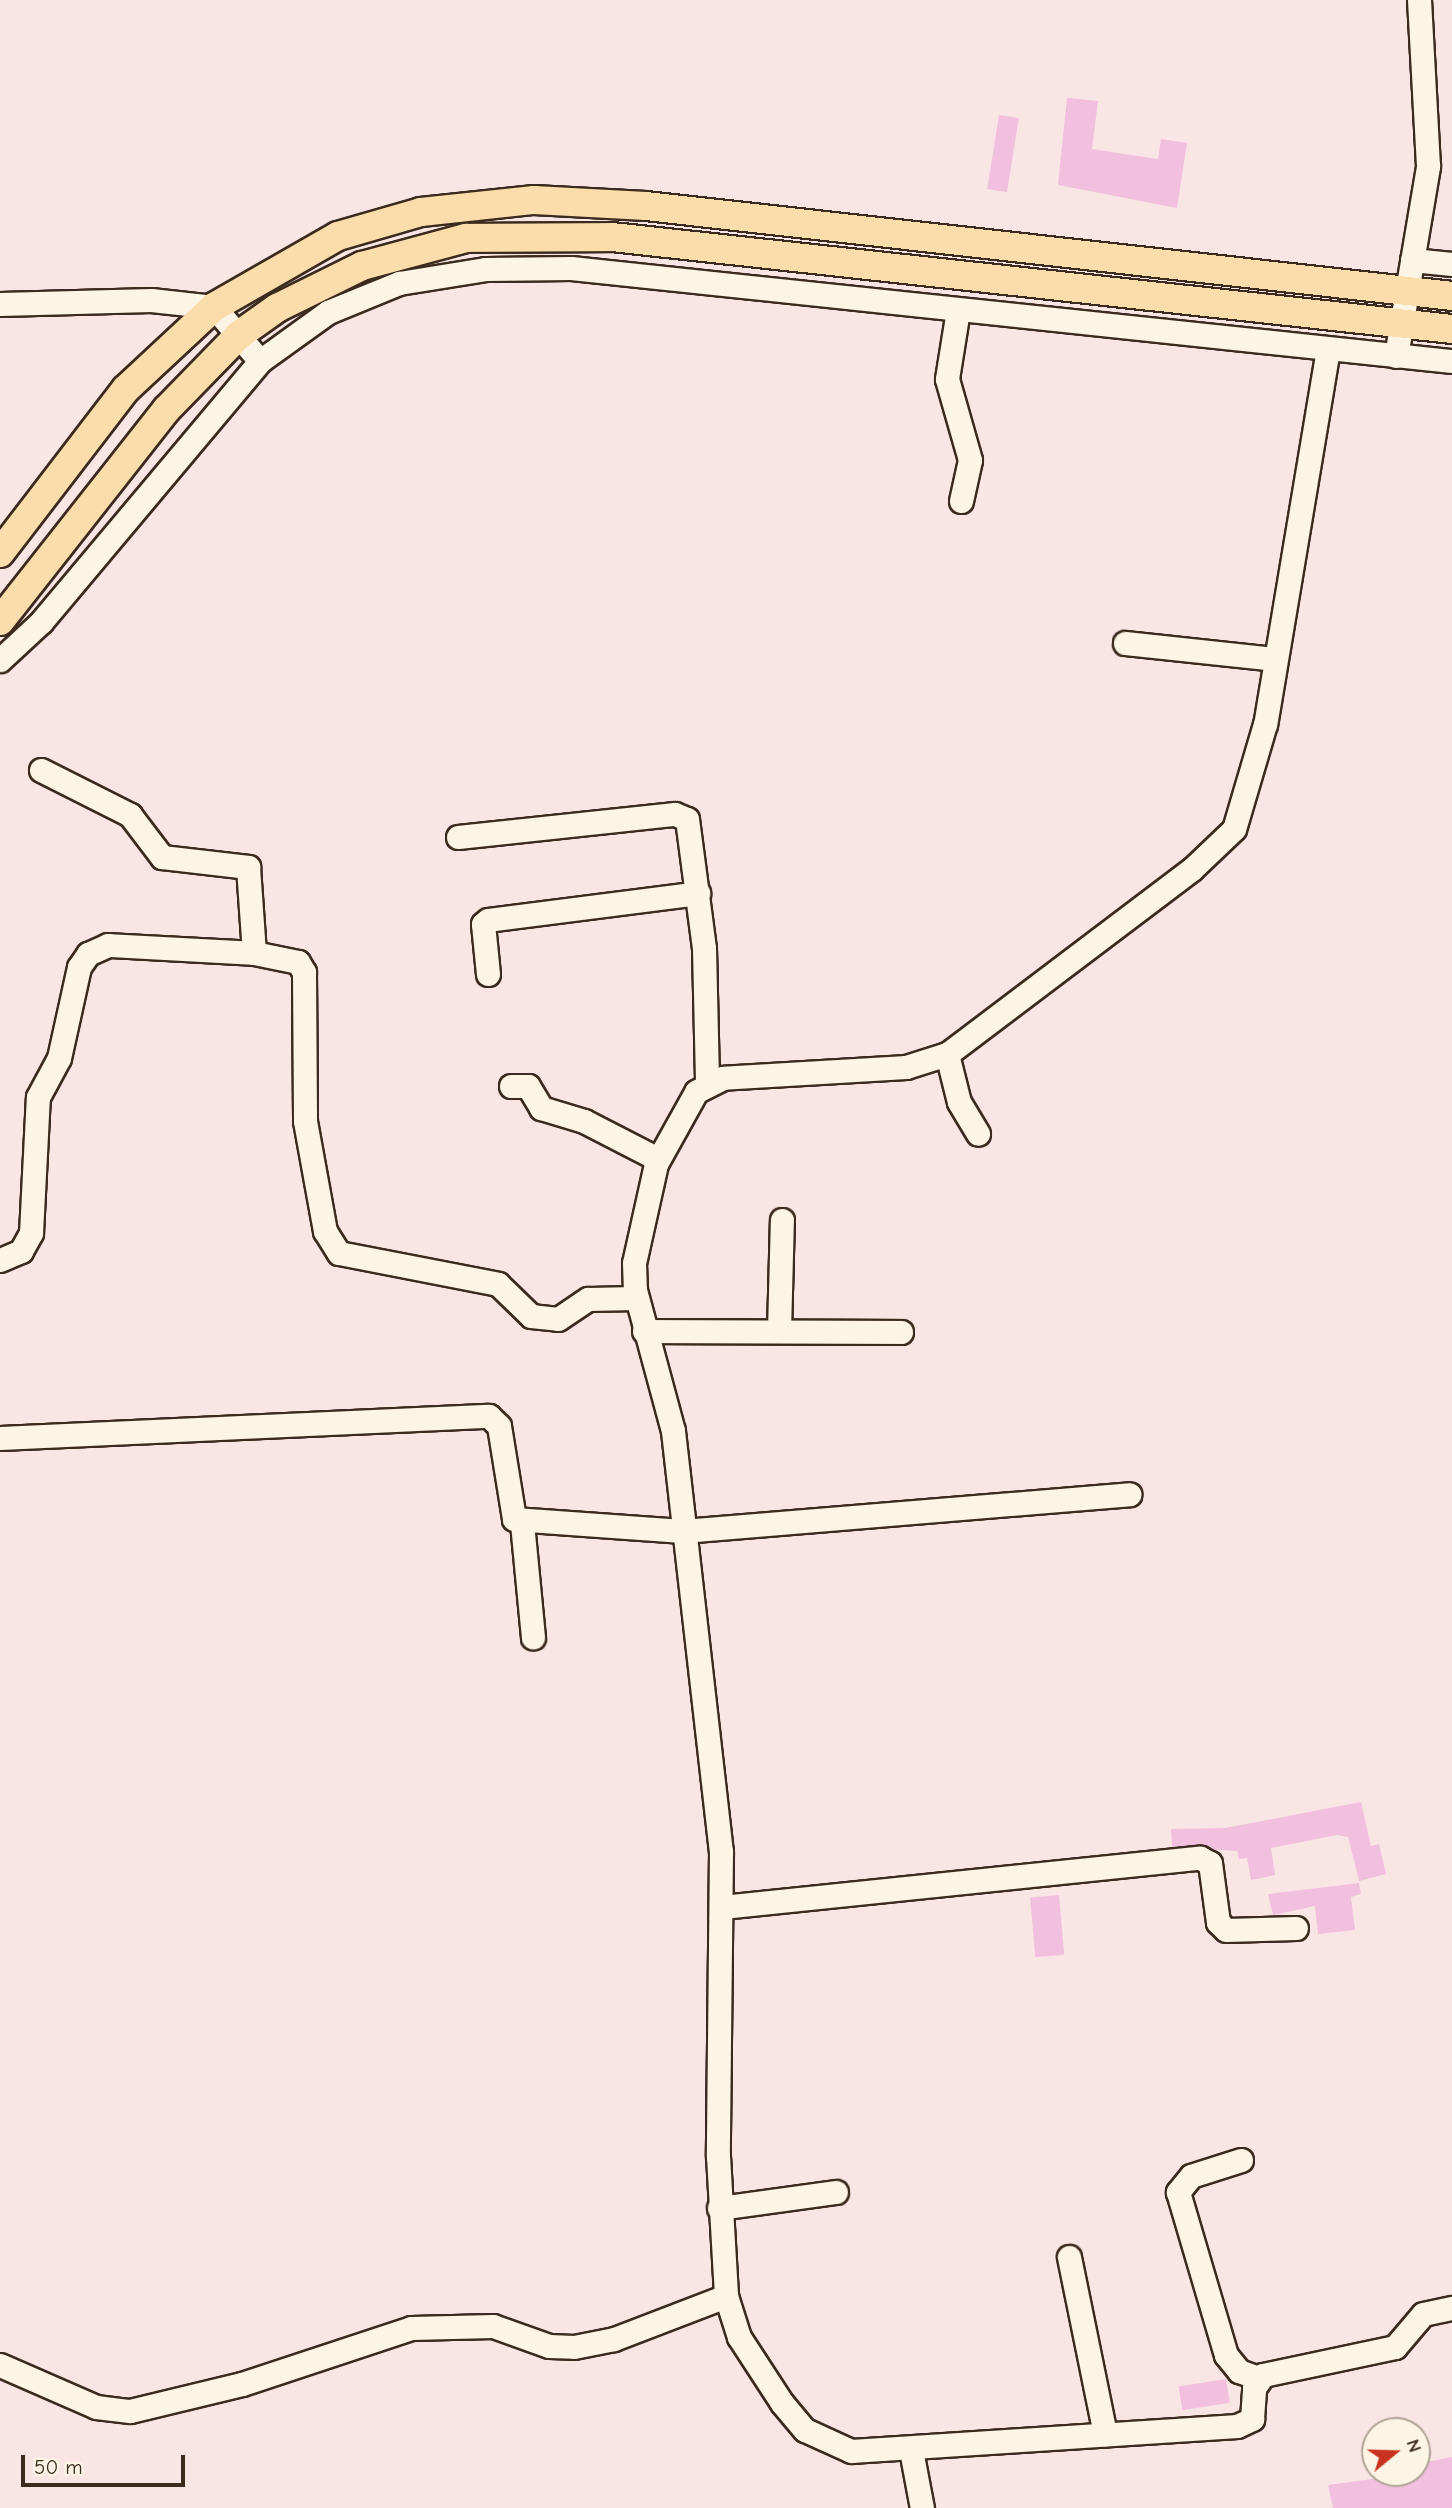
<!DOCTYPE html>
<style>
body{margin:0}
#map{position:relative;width:1452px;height:2508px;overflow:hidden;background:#f9e5e3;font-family:"Comic Neue",sans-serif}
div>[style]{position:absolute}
.building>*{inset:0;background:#f2c0df;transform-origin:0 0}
.roads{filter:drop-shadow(2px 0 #3b2a1e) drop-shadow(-2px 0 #3b2a1e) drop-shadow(0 2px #3b2a1e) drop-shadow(0 -2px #3b2a1e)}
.minor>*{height:23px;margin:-11.5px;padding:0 11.5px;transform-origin:11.5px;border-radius:11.5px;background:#fcf5e5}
.major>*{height:28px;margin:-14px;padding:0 14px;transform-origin:14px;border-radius:14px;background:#fbddab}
span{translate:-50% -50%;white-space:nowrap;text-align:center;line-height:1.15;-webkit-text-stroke:5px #fcf5e5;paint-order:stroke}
.north{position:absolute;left:1361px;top:2417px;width:70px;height:70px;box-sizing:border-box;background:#fcf5e5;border:2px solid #afa495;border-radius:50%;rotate:71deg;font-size:19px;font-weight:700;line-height:28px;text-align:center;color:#3b2a1e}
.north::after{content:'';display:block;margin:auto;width:24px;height:32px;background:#c8321e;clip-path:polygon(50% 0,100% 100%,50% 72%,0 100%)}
.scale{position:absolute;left:21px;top:2455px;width:164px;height:32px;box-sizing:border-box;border:4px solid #3b2a1e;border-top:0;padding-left:9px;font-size:21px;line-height:24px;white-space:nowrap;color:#3b2a1e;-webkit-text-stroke:5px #fcf5e5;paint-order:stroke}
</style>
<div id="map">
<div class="building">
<div style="clip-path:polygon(1067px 98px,1098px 101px,1092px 149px,1158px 159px,1161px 139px,1187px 143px,1177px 208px,1058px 185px)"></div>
<div style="left:999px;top:115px;width:20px;height:75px;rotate:9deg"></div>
<div style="clip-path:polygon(1361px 1802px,1371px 1846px,1379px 1844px,1386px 1874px,1359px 1881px,1348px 1837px,1337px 1835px,1271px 1848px,1275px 1875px,1251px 1880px,1247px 1858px,1239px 1859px,1237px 1851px,1172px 1847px,1171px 1829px,1225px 1828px)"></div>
<div style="clip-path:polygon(1359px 1883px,1361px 1894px,1351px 1897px,1355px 1930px,1318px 1934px,1315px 1906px,1273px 1915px,1268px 1894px)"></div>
<div style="left:1059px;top:1895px;width:60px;height:29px;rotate:85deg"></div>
<div style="left:1226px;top:2379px;width:24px;height:48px;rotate:81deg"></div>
<div style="clip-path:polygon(1452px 2457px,1452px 2508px,1333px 2508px,1328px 2485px,1417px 2473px,1417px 2464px)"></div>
</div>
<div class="roads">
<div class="minor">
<div style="left:1412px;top:260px;width:40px;rotate:5.7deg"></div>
<div style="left:0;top:304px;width:151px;rotate:-1.5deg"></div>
<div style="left:151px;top:300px;width:63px;rotate:6.3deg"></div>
<div style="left:214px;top:307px;width:71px;rotate:49.6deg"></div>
<div style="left:958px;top:310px;width:70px;rotate:99.1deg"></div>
<div style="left:947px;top:379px;width:84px;rotate:74.1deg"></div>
<div style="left:970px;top:460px;width:42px;rotate:102.4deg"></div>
<div style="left:1328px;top:349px;width:380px;rotate:99.5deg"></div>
<div style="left:1265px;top:724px;width:109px;rotate:106.4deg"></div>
<div style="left:1234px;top:829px;width:58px;rotate:136.4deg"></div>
<div style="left:1192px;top:869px;width:307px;rotate:142.9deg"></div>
<div style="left:947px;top:1054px;width:43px;rotate:162.4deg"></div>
<div style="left:906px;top:1067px;width:183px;rotate:176.6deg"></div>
<div style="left:723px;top:1078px;width:30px;rotate:153deg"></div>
<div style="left:696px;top:1092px;width:82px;rotate:119.1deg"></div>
<div style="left:656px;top:1164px;width:101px;rotate:102.5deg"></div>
<div style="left:634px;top:1263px;width:27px;rotate:88deg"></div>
<div style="left:635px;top:1290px;width:146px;rotate:74.9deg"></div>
<div style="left:673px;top:1431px;width:423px;rotate:83.5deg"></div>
<div style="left:721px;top:1851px;width:305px;rotate:90.6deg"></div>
<div style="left:718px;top:2156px;width:140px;rotate:86.7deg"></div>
<div style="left:726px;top:2296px;width:43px;rotate:72.4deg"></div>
<div style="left:739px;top:2337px;width:79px;rotate:56.9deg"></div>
<div style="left:782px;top:2403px;width:35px;rotate:50deg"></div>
<div style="left:805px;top:2430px;width:51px;rotate:24.5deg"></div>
<div style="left:851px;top:2451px;width:387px;rotate:-3.7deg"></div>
<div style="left:1237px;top:2426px;width:17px;rotate:-25deg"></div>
<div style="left:1252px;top:2419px;width:31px;rotate:-86deg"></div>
<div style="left:1254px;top:2388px;width:16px;rotate:-55deg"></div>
<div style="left:1263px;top:2375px;width:135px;rotate:-12deg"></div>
<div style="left:1395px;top:2347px;width:43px;rotate:-49.7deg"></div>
<div style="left:1423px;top:2314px;width:30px;rotate:-12deg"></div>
<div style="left:1396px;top:356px;width:193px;rotate:-80.4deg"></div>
<div style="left:1428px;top:166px;width:166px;rotate:-93.1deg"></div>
<div style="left:1125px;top:643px;width:150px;rotate:6.1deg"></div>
<div style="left:0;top:660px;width:56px;rotate:-42.8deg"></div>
<div style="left:41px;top:622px;width:341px;rotate:-50deg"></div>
<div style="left:260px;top:361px;width:84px;rotate:-35.8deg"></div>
<div style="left:328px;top:312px;width:77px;rotate:-22.2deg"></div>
<div style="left:399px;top:283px;width:87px;rotate:-9.2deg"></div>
<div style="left:485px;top:269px;width:86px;rotate:-0.7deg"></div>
<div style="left:571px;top:268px;width:886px;rotate:6.03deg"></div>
<div style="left:41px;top:770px;width:100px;rotate:26.8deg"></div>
<div style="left:130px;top:815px;width:53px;rotate:52.7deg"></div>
<div style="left:162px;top:857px;width:87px;rotate:6.6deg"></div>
<div style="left:248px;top:867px;width:86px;rotate:86deg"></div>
<div style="left:254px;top:953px;width:45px;rotate:11.6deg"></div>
<div style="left:298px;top:962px;width:12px;rotate:59deg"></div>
<div style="left:304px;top:972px;width:149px;rotate:89.6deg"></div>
<div style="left:305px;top:1121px;width:112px;rotate:79.7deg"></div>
<div style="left:325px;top:1231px;width:26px;rotate:58deg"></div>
<div style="left:339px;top:1253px;width:162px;rotate:11deg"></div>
<div style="left:498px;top:1284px;width:46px;rotate:44.1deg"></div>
<div style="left:531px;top:1316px;width:27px;rotate:6deg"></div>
<div style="left:558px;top:1319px;width:36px;rotate:-34deg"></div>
<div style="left:588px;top:1299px;width:48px;rotate:-1.2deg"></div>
<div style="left:458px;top:837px;width:218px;rotate:-6.1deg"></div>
<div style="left:675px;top:814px;width:13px;rotate:23deg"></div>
<div style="left:687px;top:819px;width:130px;rotate:82.5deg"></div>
<div style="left:704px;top:948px;width:136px;rotate:88.7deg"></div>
<div style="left:488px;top:974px;width:50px;rotate:-95.7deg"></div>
<div style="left:483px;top:924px;width:6px;rotate:-39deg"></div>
<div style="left:488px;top:920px;width:212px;rotate:-7.3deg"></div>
<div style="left:947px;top:1054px;width:49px;rotate:76deg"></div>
<div style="left:959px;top:1102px;width:37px;rotate:59deg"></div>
<div style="left:511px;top:1086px;width:17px"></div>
<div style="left:528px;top:1086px;width:26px;rotate:59deg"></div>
<div style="left:541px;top:1108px;width:45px;rotate:16.8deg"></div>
<div style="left:584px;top:1121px;width:83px;rotate:27.2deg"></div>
<div style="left:0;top:1260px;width:23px;rotate:-23deg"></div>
<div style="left:21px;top:1251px;width:21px;rotate:-61deg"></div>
<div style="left:31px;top:1233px;width:136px;rotate:-87.1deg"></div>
<div style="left:38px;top:1097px;width:44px;rotate:-61.7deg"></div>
<div style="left:59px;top:1058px;width:93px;rotate:-77.6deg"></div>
<div style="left:79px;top:967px;width:16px;rotate:-55deg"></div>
<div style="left:88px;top:954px;width:22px;rotate:-24deg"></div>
<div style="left:108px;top:945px;width:146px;rotate:3.1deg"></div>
<div style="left:644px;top:1331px;width:257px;rotate:0.2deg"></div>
<div style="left:779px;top:1331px;width:111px;rotate:-88.5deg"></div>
<div style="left:0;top:1438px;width:489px;rotate:-2.6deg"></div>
<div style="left:489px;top:1416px;width:14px;rotate:45deg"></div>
<div style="left:499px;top:1426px;width:94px;rotate:80.8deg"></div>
<div style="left:514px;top:1519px;width:169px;rotate:4.1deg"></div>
<div style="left:683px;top:1531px;width:448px;rotate:-4.7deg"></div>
<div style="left:522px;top:1523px;width:115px;rotate:84.5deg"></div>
<div style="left:722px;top:1907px;width:481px;rotate:-5.9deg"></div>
<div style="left:1200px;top:1858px;width:11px;rotate:27deg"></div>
<div style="left:1210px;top:1863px;width:60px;rotate:82.3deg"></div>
<div style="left:1218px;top:1922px;width:11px;rotate:45deg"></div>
<div style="left:1226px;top:1930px;width:70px;rotate:-1.6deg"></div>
<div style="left:1241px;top:2160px;width:52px;rotate:162.3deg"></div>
<div style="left:1191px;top:2176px;width:21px;rotate:129deg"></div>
<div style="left:1178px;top:2192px;width:170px;rotate:73.6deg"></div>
<div style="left:1226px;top:2355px;width:21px;rotate:51deg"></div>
<div style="left:1239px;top:2371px;width:20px;rotate:20deg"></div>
<div style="left:719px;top:2208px;width:118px;rotate:-7.8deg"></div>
<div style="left:1069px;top:2257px;width:181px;rotate:78.5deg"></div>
<div style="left:0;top:2365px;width:105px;rotate:23.6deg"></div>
<div style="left:96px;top:2407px;width:34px;rotate:7deg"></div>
<div style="left:130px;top:2411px;width:115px;rotate:-13.6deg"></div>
<div style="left:242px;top:2384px;width:178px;rotate:-18.3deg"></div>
<div style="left:411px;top:2328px;width:82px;rotate:-1.4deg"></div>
<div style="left:493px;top:2326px;width:59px;rotate:19.7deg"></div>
<div style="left:549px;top:2346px;width:25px;rotate:2deg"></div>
<div style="left:574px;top:2347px;width:41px;rotate:-11.3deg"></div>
<div style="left:614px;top:2339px;width:120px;rotate:-21deg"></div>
<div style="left:911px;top:2450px;width:59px;rotate:79.3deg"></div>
</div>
<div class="major">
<div style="left:0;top:553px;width:207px;rotate:-52.5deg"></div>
<div style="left:126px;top:389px;width:120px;rotate:-43deg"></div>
<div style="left:214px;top:307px;width:143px;rotate:-29.8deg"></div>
<div style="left:338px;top:236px;width:86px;rotate:-16.1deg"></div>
<div style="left:421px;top:212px;width:114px;rotate:-6.1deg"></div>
<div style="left:534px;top:200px;width:112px;rotate:3.1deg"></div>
<div style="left:646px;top:206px;width:811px;rotate:6.37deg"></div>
<div style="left:0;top:621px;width:270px;rotate:-51.8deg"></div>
<div style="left:167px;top:409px;width:103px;rotate:-45.8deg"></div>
<div style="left:239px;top:335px;width:47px;rotate:-35.4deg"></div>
<div style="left:277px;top:308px;width:95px;rotate:-26.3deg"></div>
<div style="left:362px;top:266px;width:108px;rotate:-15.1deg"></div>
<div style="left:466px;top:238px;width:146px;rotate:-0.4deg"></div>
<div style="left:612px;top:237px;width:845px;rotate:6.25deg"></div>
</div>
</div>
<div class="north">N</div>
<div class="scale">50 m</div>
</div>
